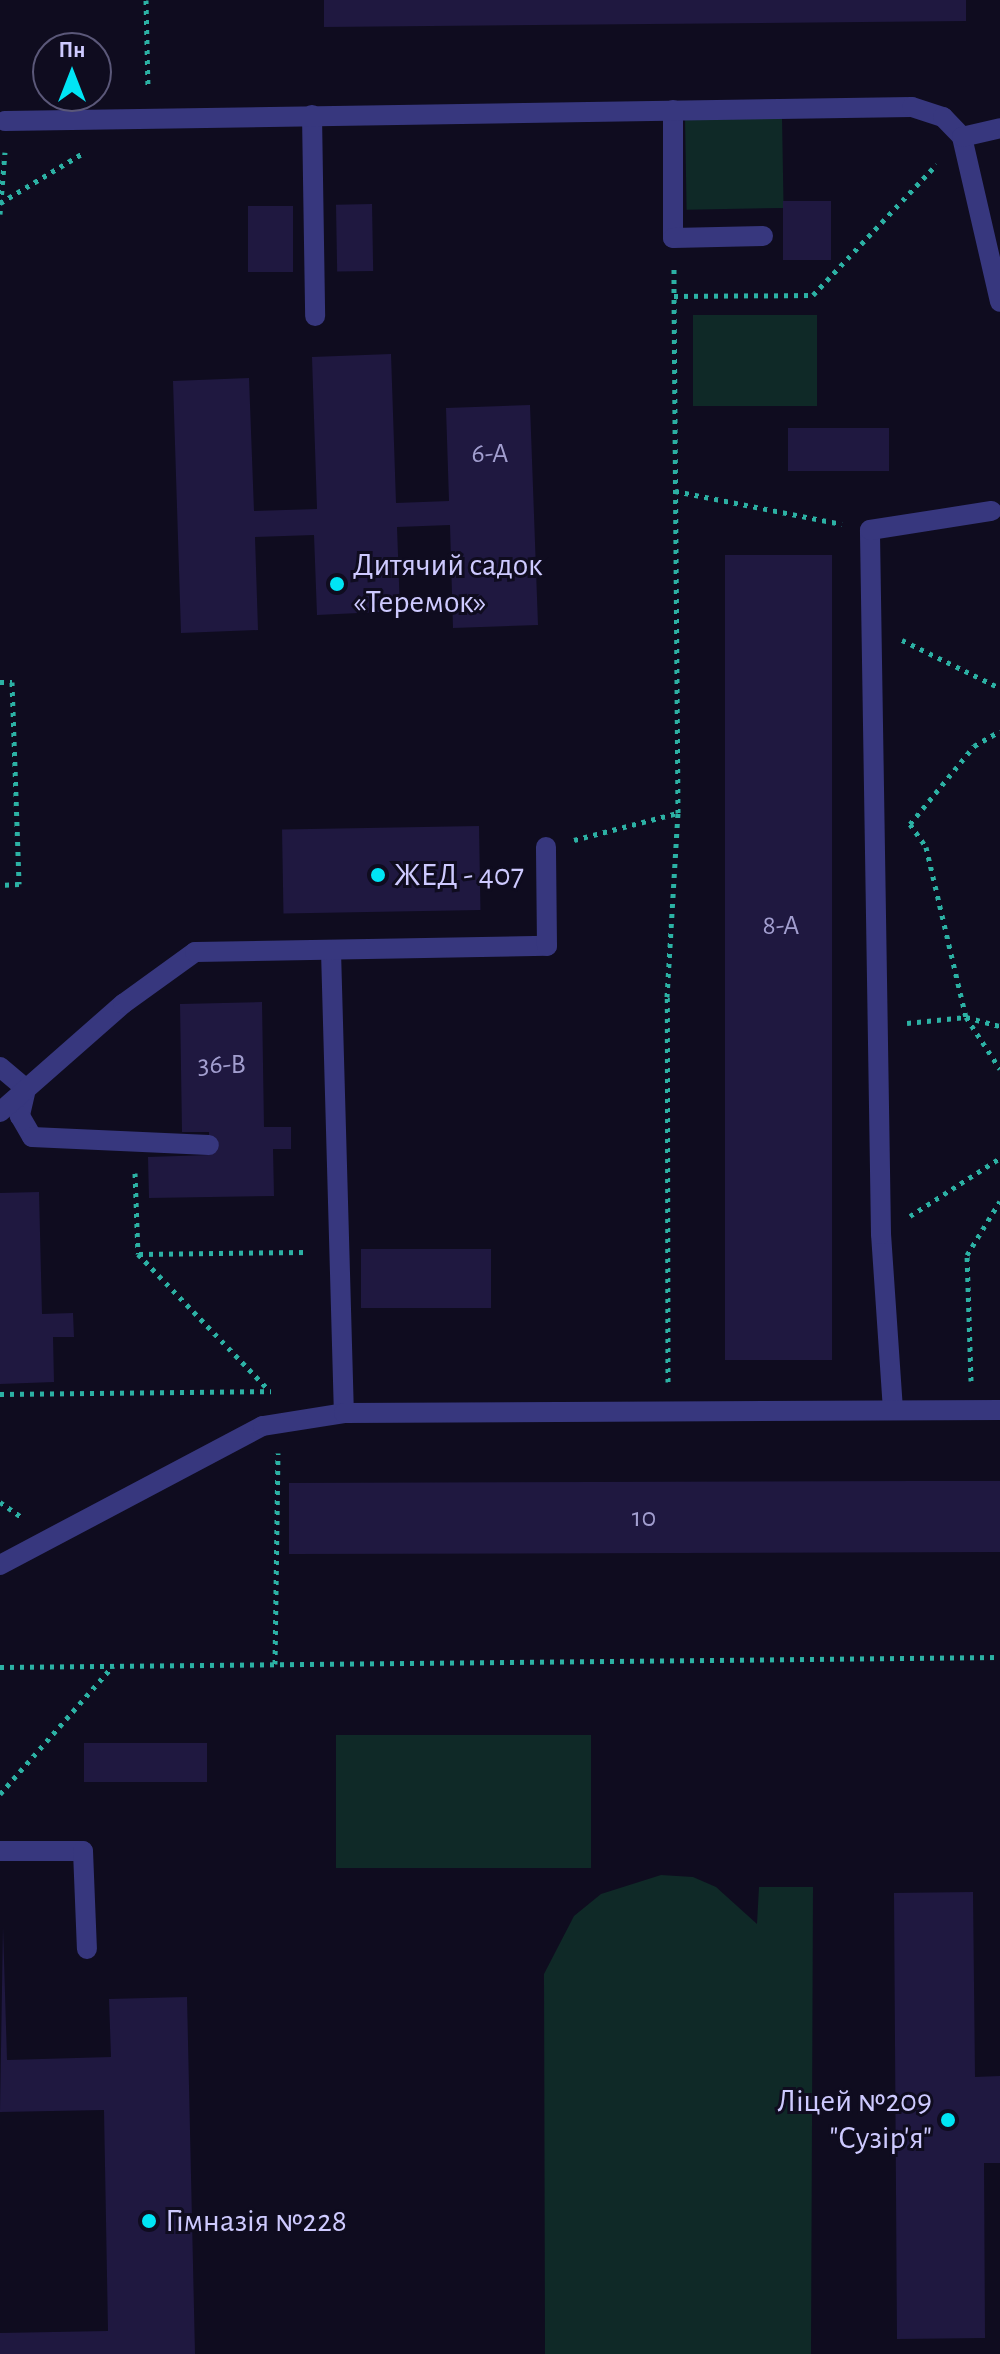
<!DOCTYPE html>
<meta charset="utf-8">
<style>
body{margin:0}
#map{position:relative;width:1000px;height:2354px;overflow:hidden;background:#0f0c1f;font-family:"Alegreya Sans",sans-serif}
div>[style]{position:absolute}
.green>*{inset:0;background:#0f2927;transform-origin:0 0}
.building>*{inset:0;background:#1f1840;transform-origin:0 0}
.path>*{height:5px;margin-top:-2.5px;transform-origin:0;background:repeating-linear-gradient(90deg,#2cb1a4 0 4px,transparent 0 10px)}
.service>*{height:20px;margin:-10px;padding:0 10px;transform-origin:10px;border-radius:10px;background:#37377e}
.dots>*{width:22px;height:22px;translate:-50% -50%;box-sizing:border-box;border:4px solid #0f0c1f;border-radius:50%}
span{translate:-50% -50%;white-space:nowrap;text-align:center;line-height:1.15;-webkit-text-stroke:6px #0f0c1f;paint-order:stroke}
.number-label{font-size:28px;color:#a29ecf}
.number-label span{-webkit-text-stroke-width:0}
.poi-label{font-size:32px;color:#cecaff}
.left{translate:0 -50%;text-align:left}
.right{translate:-100% -50%;text-align:right}
.north{position:absolute;left:32px;top:32px;width:80px;height:80px;box-sizing:border-box;background:#0f0c1f;border:2px solid #5b5879;border-radius:50%;rotate:0deg;font-size:22px;font-weight:700;line-height:32px;text-align:center;color:#cecaff}
.north::after{content:'';display:block;margin:auto;width:28px;height:36px;background:#00e5f5;clip-path:polygon(50% 0,100% 100%,50% 72%,0 100%)}
</style>
<div id="map">
<div class="green">
<div style="left:782px;top:117px;width:91px;height:97px;rotate:89deg"></div>
<div style="left:693px;top:315px;width:124px;height:91px"></div>
<div style="left:336px;top:1735px;width:255px;height:133px"></div>
<div style="clip-path:polygon(661px 1875px,693px 1877px,716px 1887px,757px 1924px,759px 1887px,813px 1887px,811px 2354px,545px 2354px,544px 1974px,574px 1916px,601px 1894px)"></div>
</div>
<div class="building">
<div style="clip-path:polygon(324px 0,966px 0,966px 21px,324px 27px)"></div>
<div style="left:783px;top:201px;width:48px;height:59px"></div>
<div style="left:372px;top:204px;width:67px;height:36px;rotate:89deg"></div>
<div style="left:248px;top:206px;width:45px;height:66px"></div>
<div style="clip-path:polygon(391px 354px,396px 503px,449px 501px,446px 408px,530px 405px,538px 625px,453px 628px,450px 525px,397px 527px,400px 611px,317px 615px,314px 535px,255px 537px,258px 630px,181px 633px,173px 381px,249px 378px,254px 511px,317px 509px,312px 357px)"></div>
<div style="left:788px;top:428px;width:101px;height:43px"></div>
<div style="left:725px;top:555px;width:107px;height:805px"></div>
<div style="left:479px;top:826px;width:84px;height:197px;rotate:89deg"></div>
<div style="clip-path:polygon(262px 1002px,264px 1127px,291px 1127px,291px 1149px,273px 1149px,274px 1196px,149px 1198px,148px 1157px,209px 1155px,209px 1132px,182px 1132px,180px 1004px)"></div>
<div style="clip-path:polygon(39px 1192px,42px 1314px,73px 1313px,74px 1337px,53px 1337px,54px 1382px,0 1384px,0 1193px)"></div>
<div style="left:491px;top:1249px;width:59px;height:130px;rotate:90deg"></div>
<div style="clip-path:polygon(917px 1481px,1000px 1481px,1000px 1552px,289px 1554px,289px 1483px)"></div>
<div style="left:84px;top:1743px;width:123px;height:39px"></div>
<div style="clip-path:polygon(973px 1892px,975px 2077px,1000px 2076px,1000px 2163px,984px 2163px,985px 2338px,897px 2339px,894px 1893px)"></div>
<div style="clip-path:polygon(3px 1926px,7px 2060px,111px 2057px,109px 1999px,187px 1997px,195px 2354px,0 2354px,0 2333px,108px 2331px,104px 2110px,0 2112px)"></div>
</div>
<div class="path">
<div style="left:146px;top:0;width:88px;rotate:88.7deg"></div>
<div style="left:0;top:203px;width:99px;rotate:-31deg"></div>
<div style="left:0;top:214px;width:62px;rotate:-85.4deg"></div>
<div style="left:674px;top:269px;width:27px;rotate:90deg"></div>
<div style="left:674px;top:296px;width:139px;rotate:-0.4deg"></div>
<div style="left:813px;top:295px;width:180px;rotate:-46.6deg"></div>
<div style="left:675px;top:491px;width:170px;rotate:11.2deg"></div>
<div style="left:902px;top:640px;width:109px;rotate:26.1deg"></div>
<div style="left:0;top:682px;width:12px"></div>
<div style="left:12px;top:682px;width:202px;rotate:88deg"></div>
<div style="left:19px;top:884px;width:19px;rotate:177deg"></div>
<div style="left:910px;top:824px;width:28px;rotate:55deg"></div>
<div style="left:926px;top:847px;width:175px;rotate:76.8deg"></div>
<div style="left:966px;top:1017px;width:35px;rotate:15deg"></div>
<div style="left:910px;top:824px;width:101px;rotate:-50.6deg"></div>
<div style="left:974px;top:746px;width:30px;rotate:-30deg"></div>
<div style="left:574px;top:840px;width:107px;rotate:-14.6deg"></div>
<div style="left:907px;top:1023px;width:59px;rotate:-5.8deg"></div>
<div style="left:966px;top:1017px;width:62px;rotate:56.8deg"></div>
<div style="left:135px;top:1173px;width:81px;rotate:87.9deg"></div>
<div style="left:138px;top:1254px;width:189px;rotate:46.1deg"></div>
<div style="left:910px;top:1216px;width:107px;rotate:-32.8deg"></div>
<div style="left:139px;top:1254px;width:170px;rotate:-0.7deg"></div>
<div style="left:971px;top:1381px;width:126px;rotate:-91.8deg"></div>
<div style="left:967px;top:1255px;width:63px;rotate:-58.6deg"></div>
<div style="left:668px;top:1382px;width:385px;rotate:-90.1deg"></div>
<div style="left:667px;top:997px;width:184px;rotate:-86.6deg"></div>
<div style="left:678px;top:813px;width:517px;rotate:-90.44deg"></div>
<div style="left:0;top:1394px;width:271px;rotate:-0.6deg"></div>
<div style="left:0;top:1502px;width:29px;rotate:35deg"></div>
<div style="left:275px;top:1664px;width:211px;rotate:-89.2deg"></div>
<div style="left:0;top:1667px;width:1000px;rotate:-0.57deg"></div>
<div style="left:0;top:1794px;width:171px;rotate:-48.6deg"></div>
</div>
<div class="service">
<div style="left:673px;top:110px;width:128px;rotate:90deg"></div>
<div style="left:673px;top:238px;width:90px;rotate:-1.3deg"></div>
<div style="left:312px;top:115px;width:201px;rotate:89.1deg"></div>
<div style="left:5px;top:121px;width:907px;rotate:-0.88deg"></div>
<div style="left:912px;top:107px;width:33px;rotate:18deg"></div>
<div style="left:943px;top:117px;width:28px;rotate:46deg"></div>
<div style="left:962px;top:137px;width:169px;rotate:77deg"></div>
<div style="left:962px;top:137px;width:39px;rotate:-13deg"></div>
<div style="left:331px;top:951px;width:462px;rotate:88.4deg"></div>
<div style="left:0;top:1067px;width:34px;rotate:40deg"></div>
<div style="left:26px;top:1089px;width:28px;rotate:103deg"></div>
<div style="left:20px;top:1116px;width:24px;rotate:60deg"></div>
<div style="left:32px;top:1137px;width:177px;rotate:2.6deg"></div>
<div style="left:0;top:1112px;width:164px;rotate:-41.3deg"></div>
<div style="left:123px;top:1004px;width:89px;rotate:-35.8deg"></div>
<div style="left:195px;top:952px;width:352px;rotate:-1deg"></div>
<div style="left:547px;top:946px;width:99px;rotate:-90.6deg"></div>
<div style="left:893px;top:1410px;width:176px;rotate:-93.9deg"></div>
<div style="left:881px;top:1234px;width:704px;rotate:-90.9deg"></div>
<div style="left:870px;top:530px;width:123px;rotate:-8.9deg"></div>
<div style="left:0;top:1565px;width:297px;rotate:-27.9deg"></div>
<div style="left:263px;top:1426px;width:82px;rotate:-9.1deg"></div>
<div style="left:344px;top:1413px;width:656px;rotate:-0.26deg"></div>
<div style="left:0;top:1851px;width:83px"></div>
<div style="left:83px;top:1851px;width:98px;rotate:87.7deg"></div>
</div>
<div class="dots">
<div style="left:337px;top:584px;background:#00e5f5"></div>
<div style="left:378px;top:875px;background:#00e5f5"></div>
<div style="left:948px;top:2120px;background:#00e5f5"></div>
<div style="left:149px;top:2221px;background:#00e5f5"></div>
</div>
<div class="number-label">
<span style="left:490px;top:454px">6-А</span>
<span style="left:781px;top:926px">8-А</span>
<span style="left:222px;top:1065px">36-В</span>
<span style="left:644px;top:1518px">10</span>
</div>
<div class="poi-label">
<span class="left" style="left:353px;top:584px">Дитячий садок<br>«Теремок»</span>
<span class="left" style="left:394px;top:875px">ЖЕД - 407</span>
<span class="right" style="left:932px;top:2120px">Ліцей №209<br>"Сузір'я"</span>
<span class="left" style="left:165px;top:2221px">Гімназія №228</span>
</div>
<div class="north">Пн</div>
</div>
